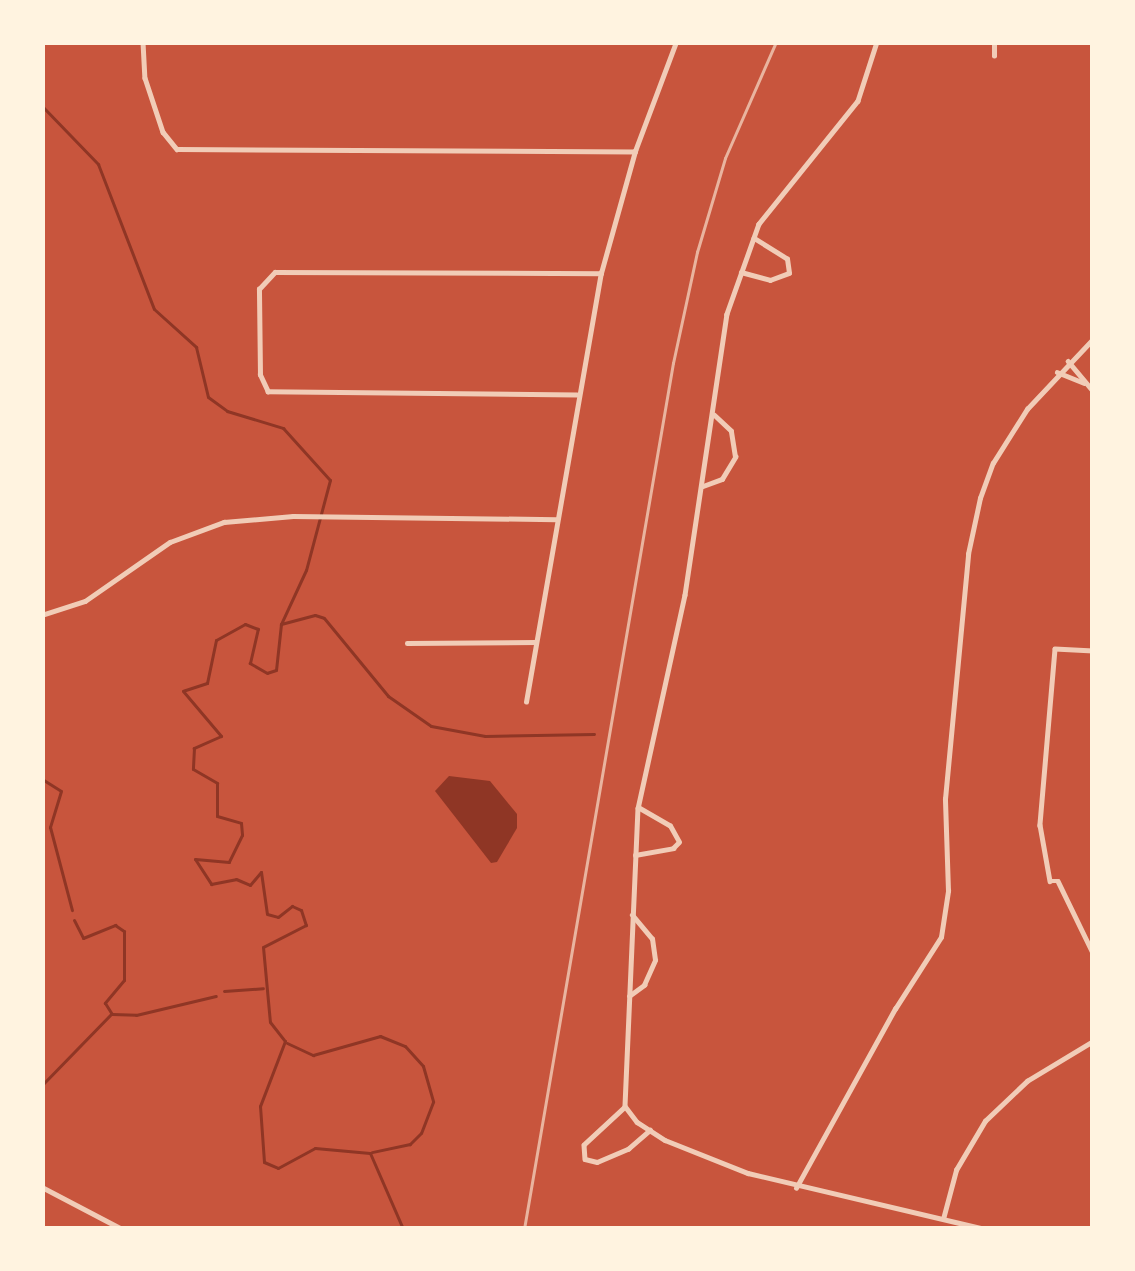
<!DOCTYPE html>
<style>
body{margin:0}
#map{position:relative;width:1135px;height:1271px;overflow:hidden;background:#c8553d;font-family:Manrope,sans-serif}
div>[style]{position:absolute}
.water>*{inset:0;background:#8f3625}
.stream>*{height:3px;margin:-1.5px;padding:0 1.5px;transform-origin:1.5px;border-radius:1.5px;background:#8f3625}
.minor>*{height:4.5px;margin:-2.25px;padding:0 2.25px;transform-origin:2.25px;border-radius:2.25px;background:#f1ccb7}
.rail>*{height:3px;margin:-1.5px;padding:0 1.5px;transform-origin:1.5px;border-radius:1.5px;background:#e9b49f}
span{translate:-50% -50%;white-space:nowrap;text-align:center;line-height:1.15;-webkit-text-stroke:9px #fff3e0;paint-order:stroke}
.frame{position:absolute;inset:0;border:45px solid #fff3e0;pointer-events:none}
</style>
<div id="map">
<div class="water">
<div style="clip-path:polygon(449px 776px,490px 781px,517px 814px,517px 828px,497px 862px,491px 863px,435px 791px)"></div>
</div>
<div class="stream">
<div style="left:42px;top:106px;width:81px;rotate:46deg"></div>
<div style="left:98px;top:164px;width:155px;rotate:68.9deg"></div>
<div style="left:154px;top:309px;width:57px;rotate:42.1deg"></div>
<div style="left:196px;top:347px;width:51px;rotate:76.5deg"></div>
<div style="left:208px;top:397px;width:24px;rotate:36deg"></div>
<div style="left:227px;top:411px;width:59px;rotate:16.9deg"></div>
<div style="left:283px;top:428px;width:70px;rotate:47.9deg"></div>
<div style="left:330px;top:480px;width:93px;rotate:104.9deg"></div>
<div style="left:306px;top:570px;width:60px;rotate:114.8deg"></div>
<div style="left:281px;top:624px;width:46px;rotate:96.2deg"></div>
<div style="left:276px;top:670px;width:9px;rotate:162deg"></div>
<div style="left:267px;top:673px;width:20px;rotate:-150deg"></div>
<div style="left:250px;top:663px;width:35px;rotate:-77deg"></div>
<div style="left:258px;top:629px;width:14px;rotate:-159deg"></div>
<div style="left:245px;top:624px;width:33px;rotate:151deg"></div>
<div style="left:216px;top:640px;width:44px;rotate:101.8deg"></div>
<div style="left:207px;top:683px;width:25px;rotate:162deg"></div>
<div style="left:183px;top:691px;width:59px;rotate:49.8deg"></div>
<div style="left:221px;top:736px;width:30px;rotate:156deg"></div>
<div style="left:194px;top:748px;width:21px;rotate:93deg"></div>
<div style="left:193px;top:769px;width:28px;rotate:30deg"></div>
<div style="left:217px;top:783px;width:33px;rotate:90deg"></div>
<div style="left:217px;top:816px;width:25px;rotate:16deg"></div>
<div style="left:241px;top:823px;width:12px;rotate:85deg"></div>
<div style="left:242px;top:835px;width:30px;rotate:116deg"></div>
<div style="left:229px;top:862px;width:34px;rotate:-175deg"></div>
<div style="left:195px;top:859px;width:30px;rotate:57deg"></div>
<div style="left:211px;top:884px;width:25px;rotate:-11deg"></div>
<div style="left:236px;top:879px;width:15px;rotate:23deg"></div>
<div style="left:250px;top:885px;width:17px;rotate:-50deg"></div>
<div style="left:261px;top:872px;width:42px;rotate:81.9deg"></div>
<div style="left:267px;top:914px;width:11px;rotate:15deg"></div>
<div style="left:278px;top:917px;width:18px;rotate:-38deg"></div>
<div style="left:292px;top:906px;width:10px;rotate:24deg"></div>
<div style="left:301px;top:910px;width:16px;rotate:72deg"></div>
<div style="left:306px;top:925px;width:48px;rotate:152.9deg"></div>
<div style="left:263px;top:947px;width:75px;rotate:84.7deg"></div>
<div style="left:270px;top:1022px;width:24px;rotate:52deg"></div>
<div style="left:285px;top:1041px;width:70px;rotate:111deg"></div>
<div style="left:260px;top:1106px;width:56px;rotate:85.9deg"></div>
<div style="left:264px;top:1162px;width:15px;rotate:23deg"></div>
<div style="left:278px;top:1168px;width:42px;rotate:-28.4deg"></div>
<div style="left:315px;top:1148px;width:55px;rotate:5.2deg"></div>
<div style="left:370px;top:1153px;width:83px;rotate:66.5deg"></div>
<div style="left:281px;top:624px;width:35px;rotate:-15deg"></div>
<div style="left:315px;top:615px;width:9px;rotate:18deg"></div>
<div style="left:324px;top:618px;width:101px;rotate:50.6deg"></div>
<div style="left:388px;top:696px;width:52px;rotate:34.9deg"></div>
<div style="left:431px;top:726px;width:55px;rotate:10.5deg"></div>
<div style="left:485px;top:736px;width:109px;rotate:-1.1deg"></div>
<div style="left:42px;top:779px;width:22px;rotate:32deg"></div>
<div style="left:61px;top:791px;width:38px;rotate:107deg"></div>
<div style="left:50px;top:827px;width:86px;rotate:75.2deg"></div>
<div style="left:74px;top:920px;width:20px;rotate:63deg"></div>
<div style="left:83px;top:938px;width:35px;rotate:-22deg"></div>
<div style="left:115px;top:925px;width:11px;rotate:34deg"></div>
<div style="left:124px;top:931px;width:49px;rotate:90deg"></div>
<div style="left:124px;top:980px;width:30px;rotate:130deg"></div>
<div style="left:105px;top:1003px;width:13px;rotate:58deg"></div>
<div style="left:112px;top:1014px;width:24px;rotate:2deg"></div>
<div style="left:136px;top:1015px;width:82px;rotate:-13.4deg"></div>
<div style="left:224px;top:991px;width:39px;rotate:-4deg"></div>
<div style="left:287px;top:1043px;width:29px;rotate:25deg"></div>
<div style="left:313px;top:1055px;width:70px;rotate:-15.8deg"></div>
<div style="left:380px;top:1036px;width:27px;rotate:22deg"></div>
<div style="left:405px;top:1046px;width:27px;rotate:48deg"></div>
<div style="left:423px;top:1066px;width:37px;rotate:74deg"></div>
<div style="left:433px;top:1102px;width:33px;rotate:111deg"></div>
<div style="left:421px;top:1133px;width:16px;rotate:135deg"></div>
<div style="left:410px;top:1144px;width:39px;rotate:168deg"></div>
<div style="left:42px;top:1085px;width:99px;rotate:-45.8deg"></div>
</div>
<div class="minor">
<div style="left:143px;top:42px;width:36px;rotate:87deg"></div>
<div style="left:145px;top:78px;width:57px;rotate:71.6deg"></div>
<div style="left:163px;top:132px;width:22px;rotate:51deg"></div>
<div style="left:177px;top:149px;width:458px;rotate:0.3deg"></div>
<div style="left:877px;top:42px;width:62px;rotate:107.9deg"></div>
<div style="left:858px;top:101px;width:158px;rotate:128.8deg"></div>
<div style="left:759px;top:224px;width:96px;rotate:109.6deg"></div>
<div style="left:727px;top:314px;width:284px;rotate:98.5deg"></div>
<div style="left:685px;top:595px;width:218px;rotate:102.4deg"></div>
<div style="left:638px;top:808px;width:298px;rotate:92.5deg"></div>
<div style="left:625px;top:1106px;width:20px;rotate:53deg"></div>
<div style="left:637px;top:1122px;width:33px;rotate:33deg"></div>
<div style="left:665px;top:1140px;width:89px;rotate:21.7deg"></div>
<div style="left:748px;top:1173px;width:243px;rotate:13.3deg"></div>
<div style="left:994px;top:56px;width:14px;rotate:-90deg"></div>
<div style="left:741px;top:272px;width:30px;rotate:15deg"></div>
<div style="left:770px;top:280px;width:20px;rotate:-20deg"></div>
<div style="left:789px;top:273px;width:14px;rotate:-98deg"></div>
<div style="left:787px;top:259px;width:39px;rotate:-148deg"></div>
<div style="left:1068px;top:361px;width:39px;rotate:50deg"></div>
<div style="left:1057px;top:372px;width:29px;rotate:22deg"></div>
<div style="left:577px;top:395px;width:309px;rotate:-179.4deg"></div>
<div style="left:268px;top:392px;width:19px;rotate:-115deg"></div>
<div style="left:260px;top:375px;width:86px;rotate:-90.7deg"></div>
<div style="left:259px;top:289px;width:23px;rotate:-47deg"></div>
<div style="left:275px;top:272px;width:326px;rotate:0.2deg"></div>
<div style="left:703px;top:486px;width:20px;rotate:-20deg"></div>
<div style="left:722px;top:479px;width:26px;rotate:-59deg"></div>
<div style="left:735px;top:457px;width:26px;rotate:-99deg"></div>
<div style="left:731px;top:431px;width:23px;rotate:-137deg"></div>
<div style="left:42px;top:615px;width:45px;rotate:-18deg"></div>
<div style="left:85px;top:601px;width:103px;rotate:-34.8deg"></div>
<div style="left:170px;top:542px;width:58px;rotate:-20.3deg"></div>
<div style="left:224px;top:522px;width:69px;rotate:-5deg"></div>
<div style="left:293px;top:516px;width:263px;rotate:0.7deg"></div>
<div style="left:407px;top:643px;width:129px;rotate:-0.4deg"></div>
<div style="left:1093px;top:651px;width:38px;rotate:-177deg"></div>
<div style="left:1055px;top:649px;width:177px;rotate:94.9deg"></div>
<div style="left:1040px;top:825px;width:57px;rotate:79.9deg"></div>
<div style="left:1050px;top:881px;width:8px"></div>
<div style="left:1058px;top:881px;width:80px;rotate:64.1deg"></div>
<div style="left:526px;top:702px;width:436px;rotate:-80.1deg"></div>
<div style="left:601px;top:273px;width:127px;rotate:-74.4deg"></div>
<div style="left:635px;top:151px;width:116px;rotate:-69.4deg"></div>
<div style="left:635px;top:855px;width:39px;rotate:-10deg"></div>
<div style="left:673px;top:848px;width:8px;rotate:-45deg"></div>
<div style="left:679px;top:842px;width:18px;rotate:-119deg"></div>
<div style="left:670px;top:826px;width:36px;rotate:-150deg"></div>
<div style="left:629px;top:996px;width:19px;rotate:-36deg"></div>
<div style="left:644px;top:985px;width:27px;rotate:-66deg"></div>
<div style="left:655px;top:960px;width:21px;rotate:-98deg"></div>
<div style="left:652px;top:939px;width:31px;rotate:-130deg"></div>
<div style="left:624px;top:1108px;width:54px;rotate:137.2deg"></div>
<div style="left:584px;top:1145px;width:14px;rotate:86deg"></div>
<div style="left:585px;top:1159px;width:12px;rotate:14deg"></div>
<div style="left:597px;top:1162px;width:34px;rotate:-23deg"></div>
<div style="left:628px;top:1149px;width:29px;rotate:-41deg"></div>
<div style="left:42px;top:1187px;width:90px;rotate:27.7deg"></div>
<div style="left:796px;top:1188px;width:205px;rotate:-61.1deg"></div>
<div style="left:895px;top:1009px;width:85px;rotate:-57.4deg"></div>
<div style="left:941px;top:937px;width:47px;rotate:-81.3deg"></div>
<div style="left:948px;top:891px;width:92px;rotate:-91.9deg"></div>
<div style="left:945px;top:799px;width:246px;rotate:-84.6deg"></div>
<div style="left:968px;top:554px;width:57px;rotate:-77.9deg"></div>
<div style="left:980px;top:498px;width:37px;rotate:-70deg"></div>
<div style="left:993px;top:463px;width:64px;rotate:-57.8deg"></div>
<div style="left:1027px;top:409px;width:96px;rotate:-46.7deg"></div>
<div style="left:943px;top:1219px;width:51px;rotate:-75.1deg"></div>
<div style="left:956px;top:1170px;width:57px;rotate:-59.4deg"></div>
<div style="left:985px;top:1121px;width:58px;rotate:-43.6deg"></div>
<div style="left:1027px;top:1081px;width:77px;rotate:-31.2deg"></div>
</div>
<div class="rail">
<div style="left:524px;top:1229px;width:879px;rotate:-80.24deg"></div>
<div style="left:673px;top:363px;width:114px;rotate:-77.8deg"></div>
<div style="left:697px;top:252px;width:98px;rotate:-73.4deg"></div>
<div style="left:725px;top:158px;width:127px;rotate:-66.3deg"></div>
</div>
<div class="frame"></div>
</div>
